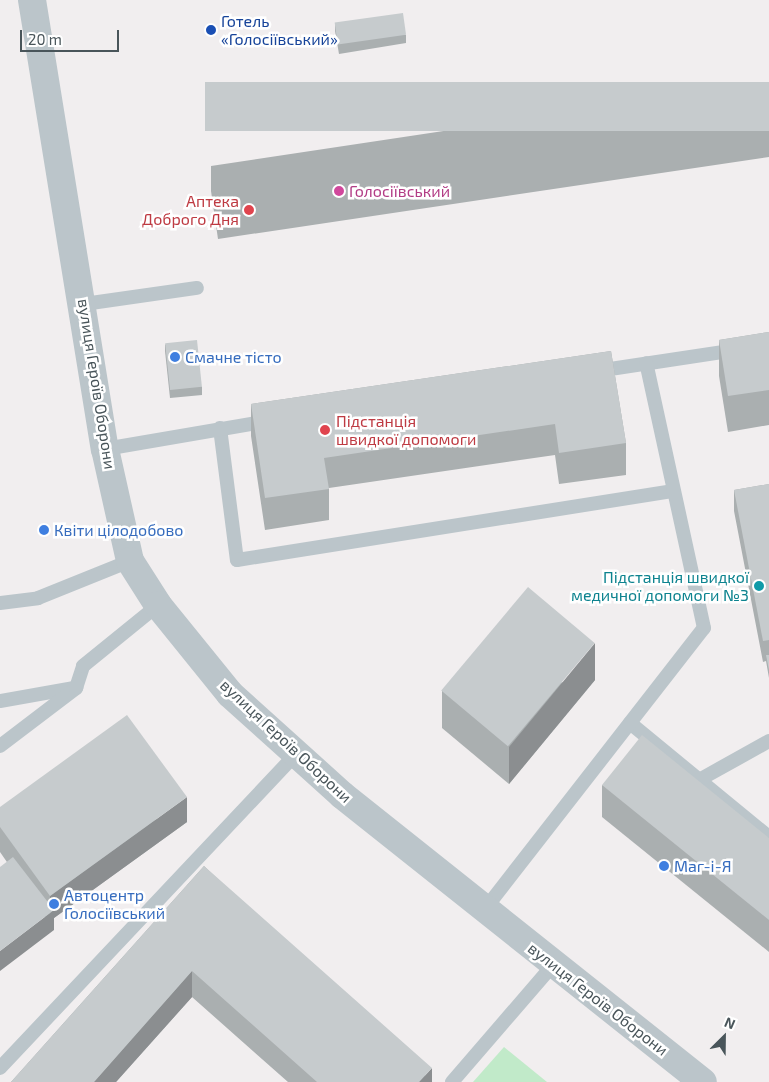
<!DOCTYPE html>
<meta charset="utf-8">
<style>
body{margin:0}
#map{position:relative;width:769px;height:1082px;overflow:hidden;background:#f1eeef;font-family:"Exo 2",sans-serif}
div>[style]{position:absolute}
.green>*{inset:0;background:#c1eac9}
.service>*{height:14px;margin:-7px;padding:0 7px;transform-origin:7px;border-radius:7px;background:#bbc5ca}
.tertiary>*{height:28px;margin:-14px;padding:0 14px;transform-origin:14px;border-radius:14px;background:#bbc5ca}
.wall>*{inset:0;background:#aaafb0}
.shaded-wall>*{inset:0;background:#8b8e90}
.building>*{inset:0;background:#c6cbcd;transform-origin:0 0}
.dots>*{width:14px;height:14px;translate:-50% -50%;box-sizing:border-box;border:2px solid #fff;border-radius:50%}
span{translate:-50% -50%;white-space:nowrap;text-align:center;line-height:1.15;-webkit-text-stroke:5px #fff;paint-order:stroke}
.transit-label{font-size:16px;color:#164399}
.left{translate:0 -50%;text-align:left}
.hotel-label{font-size:16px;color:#b23c85}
.health-label{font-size:16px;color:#be3a42}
.right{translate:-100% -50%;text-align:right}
.shop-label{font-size:16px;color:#366cbe}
.street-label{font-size:16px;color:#49555a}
.culture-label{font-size:16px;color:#0d838f}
.north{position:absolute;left:699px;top:1012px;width:50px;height:50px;-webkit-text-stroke:4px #fff;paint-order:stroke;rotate:23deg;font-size:14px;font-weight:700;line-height:20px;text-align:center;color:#49555a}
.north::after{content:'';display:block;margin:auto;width:18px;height:22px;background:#49555a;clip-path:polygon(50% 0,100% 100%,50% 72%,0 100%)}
.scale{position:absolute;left:20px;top:30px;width:99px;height:22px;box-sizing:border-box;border:2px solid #49555a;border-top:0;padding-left:6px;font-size:15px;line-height:18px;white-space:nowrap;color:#49555a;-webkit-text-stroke:4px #fff;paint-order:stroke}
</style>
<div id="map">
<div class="green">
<div style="clip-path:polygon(504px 1047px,547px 1082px,473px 1082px)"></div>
</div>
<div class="service">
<div style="left:84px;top:304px;width:114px;rotate:-8.1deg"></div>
<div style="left:597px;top:371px;width:174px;rotate:-8.6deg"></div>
<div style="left:220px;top:428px;width:133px;rotate:82.7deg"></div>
<div style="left:237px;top:560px;width:442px;rotate:-9deg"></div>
<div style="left:105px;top:449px;width:166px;rotate:-9.7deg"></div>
<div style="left:0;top:603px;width:38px;rotate:-7deg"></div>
<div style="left:38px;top:598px;width:99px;rotate:-21.9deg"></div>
<div style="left:0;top:701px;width:74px;rotate:-10.1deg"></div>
<div style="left:630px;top:723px;width:180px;rotate:39.4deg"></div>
<div style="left:0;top:746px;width:96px;rotate:-37.3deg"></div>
<div style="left:76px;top:688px;width:23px;rotate:-72deg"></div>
<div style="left:83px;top:666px;width:97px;rotate:-39.1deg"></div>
<div style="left:699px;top:780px;width:80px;rotate:-29.1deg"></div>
<div style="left:485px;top:909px;width:356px;rotate:-52.1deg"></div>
<div style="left:704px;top:628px;width:271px;rotate:-102.3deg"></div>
<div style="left:0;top:1068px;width:432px;rotate:-46.7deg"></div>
<div style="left:452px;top:1082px;width:156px;rotate:-49.2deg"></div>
</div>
<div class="tertiary">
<div style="left:32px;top:0;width:455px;rotate:80.8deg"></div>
<div style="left:105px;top:449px;width:115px;rotate:77.4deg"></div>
<div style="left:130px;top:561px;width:52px;rotate:57.5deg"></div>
<div style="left:158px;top:605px;width:114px;rotate:51deg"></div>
<div style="left:230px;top:694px;width:151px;rotate:42deg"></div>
<div style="left:342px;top:795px;width:461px;rotate:38.5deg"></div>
</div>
<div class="wall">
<div style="clip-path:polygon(335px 23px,406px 35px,406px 43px,339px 54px,335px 31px)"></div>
<div style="clip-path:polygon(769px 82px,769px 157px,218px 239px,211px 191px,211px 166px)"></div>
<div style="clip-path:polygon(769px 332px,769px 425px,728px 432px,719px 376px,719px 340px)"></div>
<div style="clip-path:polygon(165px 344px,202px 387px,202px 395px,170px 398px,165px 351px)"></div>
<div style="clip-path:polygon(611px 351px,626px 443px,626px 475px,559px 484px,555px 455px,329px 488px,329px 520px,265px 530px,251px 436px,251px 404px)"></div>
<div style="clip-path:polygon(769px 484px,769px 678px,766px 661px,763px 662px,734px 511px,734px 490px)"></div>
<div style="clip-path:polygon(595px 680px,509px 784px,442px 728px,442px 691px)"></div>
<div style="clip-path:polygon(602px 785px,769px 838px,769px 952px,602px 817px)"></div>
<div style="clip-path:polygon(0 807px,187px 822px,54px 918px,54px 930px,0 852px)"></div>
<div style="clip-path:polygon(204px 866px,432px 1082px,288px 1082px,192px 997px,116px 1082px,11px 1082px)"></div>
</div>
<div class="shaded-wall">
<div style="clip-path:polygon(595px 643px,595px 680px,509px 784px,509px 747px)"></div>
<div style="clip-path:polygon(187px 797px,187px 822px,54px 918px,54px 930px,0 971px,0 951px,50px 913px,50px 896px)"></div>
<div style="clip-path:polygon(192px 971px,192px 997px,116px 1082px,94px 1082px)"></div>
<div style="clip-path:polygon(432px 1068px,432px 1082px,419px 1082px)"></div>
</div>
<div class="building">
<div style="left:403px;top:13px;width:22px;height:69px;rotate:82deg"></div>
<div style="left:769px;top:82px;width:49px;height:564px;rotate:90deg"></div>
<div style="clip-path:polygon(769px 332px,769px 390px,728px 396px,719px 340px)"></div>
<div style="left:197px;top:340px;width:47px;height:32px;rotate:84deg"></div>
<div style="clip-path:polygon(611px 351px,626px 443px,559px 453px,555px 424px,324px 458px,329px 489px,265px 498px,251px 404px)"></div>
<div style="clip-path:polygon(769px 484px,769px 640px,763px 641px,734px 490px)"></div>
<div style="left:528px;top:587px;width:87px;height:135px;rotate:40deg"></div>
<div style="clip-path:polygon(766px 655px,769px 655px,769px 670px)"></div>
<div style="clip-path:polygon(127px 715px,187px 797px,50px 896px,0 827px,0 807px)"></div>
<div style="clip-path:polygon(642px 735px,769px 838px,769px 920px,602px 785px)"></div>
<div style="clip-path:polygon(13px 857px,54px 910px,0 951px,0 867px)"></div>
<div style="clip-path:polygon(204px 866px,432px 1068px,419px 1082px,317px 1082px,192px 971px,94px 1082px,11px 1082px)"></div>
</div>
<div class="dots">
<div style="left:211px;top:30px;background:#1a4fb4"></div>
<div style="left:339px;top:191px;background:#d1479c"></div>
<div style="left:249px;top:210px;background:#e0444e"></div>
<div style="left:175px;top:357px;background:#3f7fe0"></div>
<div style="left:325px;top:430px;background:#e0444e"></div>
<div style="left:44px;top:530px;background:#3f7fe0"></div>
<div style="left:759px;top:586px;background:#0f9aa8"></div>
<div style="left:664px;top:866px;background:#3f7fe0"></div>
<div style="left:54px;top:904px;background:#3f7fe0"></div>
</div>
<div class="transit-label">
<span class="left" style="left:221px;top:30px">Готель<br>«Голосіївський»</span>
</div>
<div class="hotel-label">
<span class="left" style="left:349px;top:191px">Голосіївський</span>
</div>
<div class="health-label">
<span class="right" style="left:239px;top:210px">Аптека<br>Доброго Дня</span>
<span class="left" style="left:336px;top:430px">Підстанція<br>швидкої допомоги</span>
</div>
<div class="shop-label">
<span class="left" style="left:185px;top:357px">Смачне тісто</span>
<span class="left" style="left:54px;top:530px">Квіти цілодобово</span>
<span class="left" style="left:674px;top:866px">Маг-і-Я</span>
<span class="left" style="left:64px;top:904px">Автоцентр<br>Голосіївський</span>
</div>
<div class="street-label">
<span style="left:97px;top:384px;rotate:81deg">вулиця Героїв Оборони</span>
<span style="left:286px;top:741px;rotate:43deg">вулиця Героїв Оборони</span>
<span style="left:598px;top:999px;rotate:38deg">вулиця Героїв Оборони</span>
</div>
<div class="culture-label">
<span class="right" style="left:749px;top:586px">Підстанція швидкої<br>медичної допомоги №3</span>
</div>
<div class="north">N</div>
<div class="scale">20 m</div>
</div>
